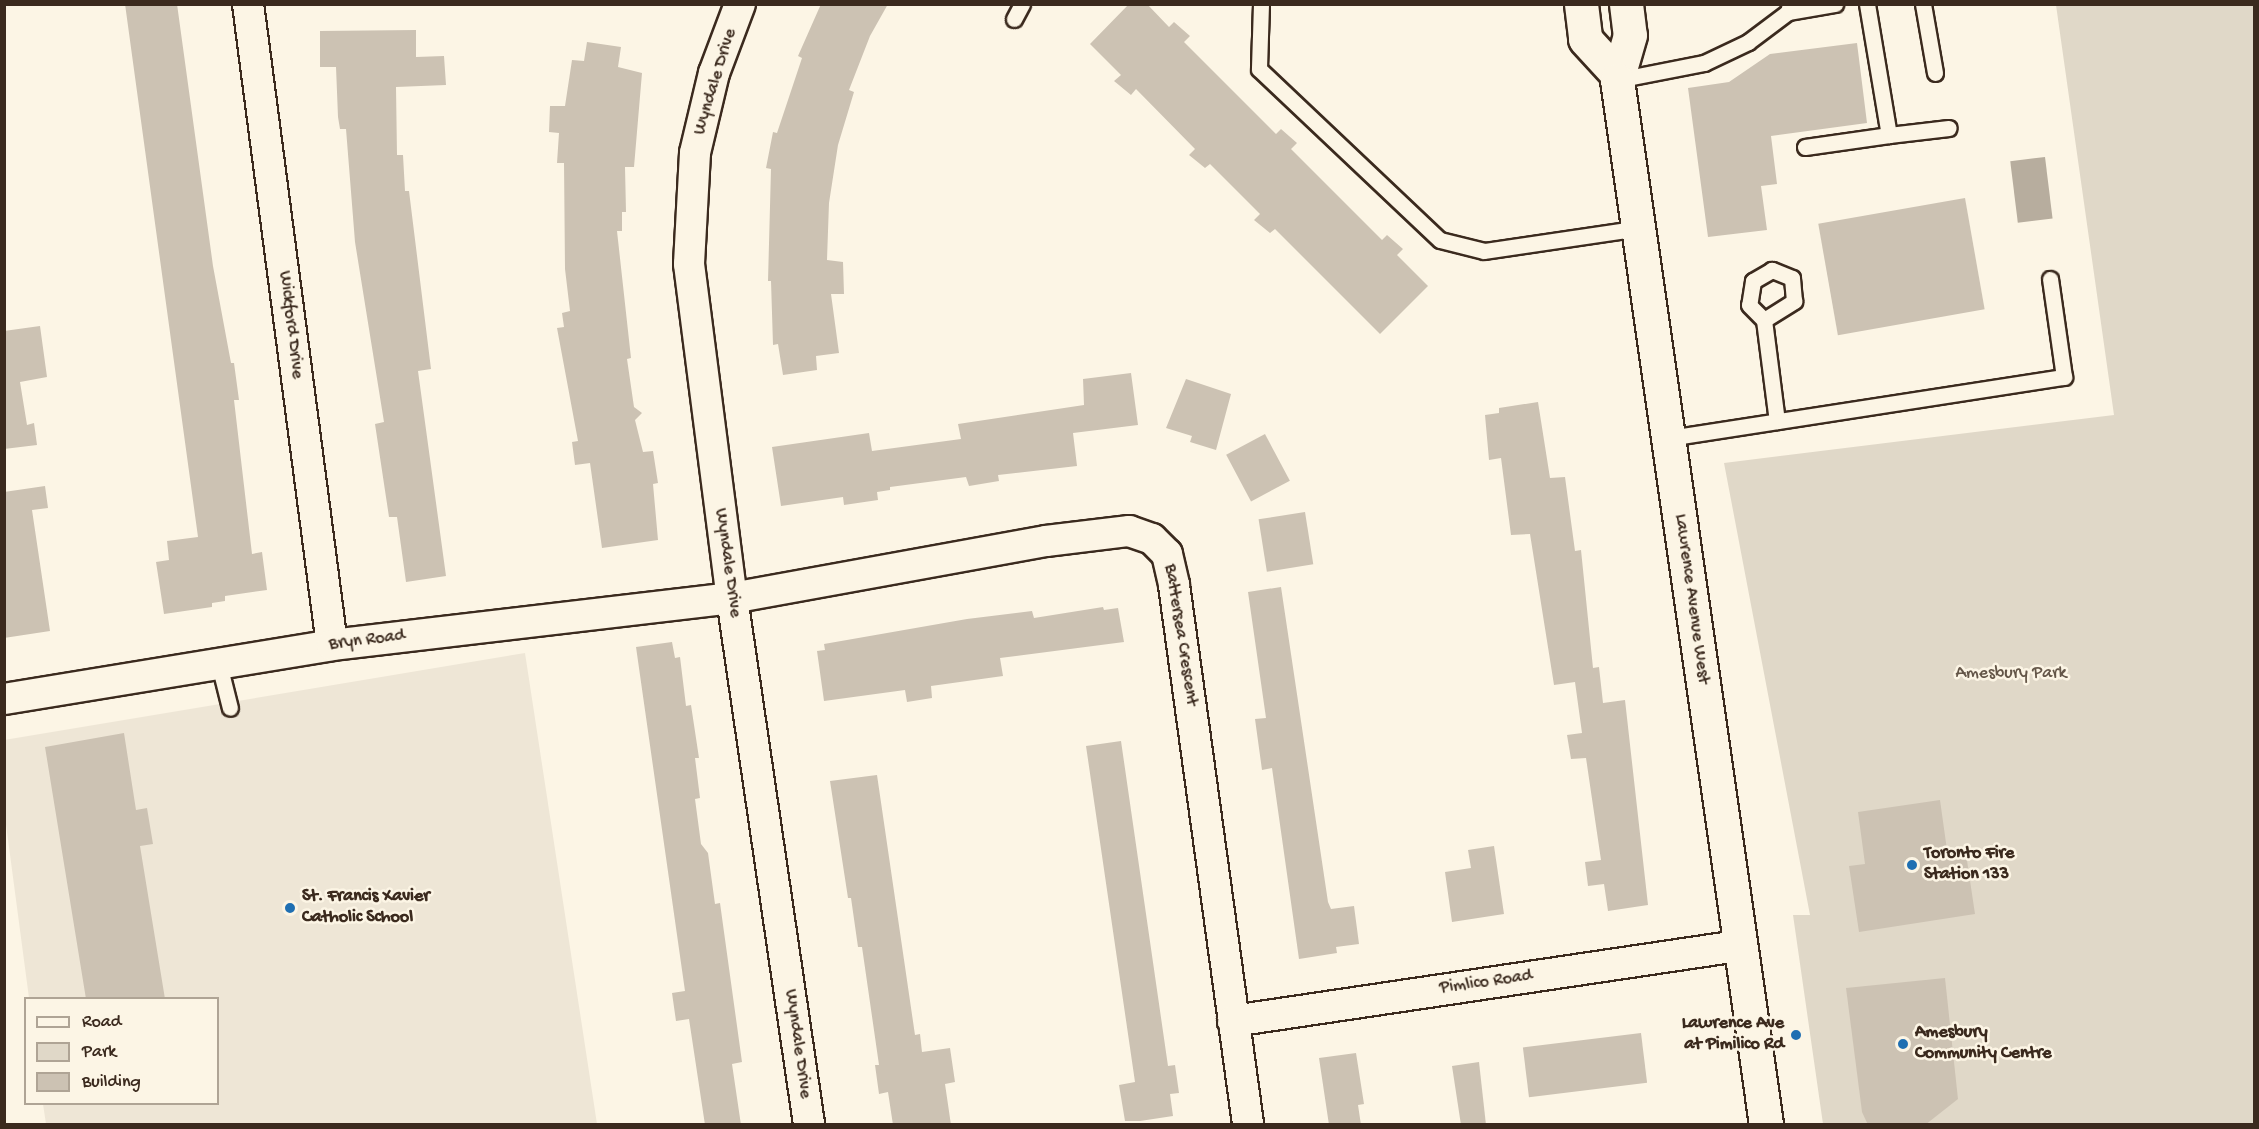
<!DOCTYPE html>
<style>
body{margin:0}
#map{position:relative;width:2259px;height:1129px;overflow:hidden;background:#fcf5e5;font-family:"Gochi Hand",sans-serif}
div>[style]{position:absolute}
.built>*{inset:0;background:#eee6d6}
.green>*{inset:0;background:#e0d8c8}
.water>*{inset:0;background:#b7ad9e;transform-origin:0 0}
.building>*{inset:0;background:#ccc2b3;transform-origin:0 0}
.roads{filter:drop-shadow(2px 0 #3b2a1e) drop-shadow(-2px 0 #3b2a1e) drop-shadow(0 2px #3b2a1e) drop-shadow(0 -2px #3b2a1e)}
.lane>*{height:15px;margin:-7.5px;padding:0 7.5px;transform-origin:7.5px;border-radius:7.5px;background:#fcf5e5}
.street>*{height:30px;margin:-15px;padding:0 15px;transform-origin:15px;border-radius:15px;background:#fcf5e5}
.secondary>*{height:33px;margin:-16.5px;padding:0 16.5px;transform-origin:16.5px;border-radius:16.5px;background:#fcf5e5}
.dots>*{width:16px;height:16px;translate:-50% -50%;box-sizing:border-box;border:3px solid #fcf5e5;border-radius:50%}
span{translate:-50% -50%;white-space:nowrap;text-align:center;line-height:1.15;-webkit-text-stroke:5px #fcf5e5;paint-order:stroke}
.street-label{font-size:18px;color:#3b2a1e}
.park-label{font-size:18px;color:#645648}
.poi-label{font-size:18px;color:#3b2a1e;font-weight:700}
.left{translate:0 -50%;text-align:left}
.right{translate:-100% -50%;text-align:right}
.frame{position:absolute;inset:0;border:6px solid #3b2a1e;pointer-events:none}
.legend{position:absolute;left:24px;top:997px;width:195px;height:108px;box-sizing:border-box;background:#fcf5e5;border:2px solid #afa495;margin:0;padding:8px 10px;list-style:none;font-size:18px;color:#3b2a1e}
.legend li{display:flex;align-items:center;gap:12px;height:30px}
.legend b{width:30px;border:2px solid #afa495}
</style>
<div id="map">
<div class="built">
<div style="clip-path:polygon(525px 653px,597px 1124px,46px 1124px,43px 1104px,218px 1104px,218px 998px,29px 998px,5px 817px,4px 740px)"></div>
</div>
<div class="green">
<div style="clip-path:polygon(2056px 5px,2254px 5px,2254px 1124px,1823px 1124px,1793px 915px,1810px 915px,1724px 463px,2114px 415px)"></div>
</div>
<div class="water">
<div style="left:2045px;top:157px;width:62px;height:35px;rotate:83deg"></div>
</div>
<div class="building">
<div style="clip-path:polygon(125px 4px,177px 4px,213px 266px,231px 363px,234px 363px,239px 400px,234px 400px,252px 554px,262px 552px,267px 590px,225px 596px,225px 601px,212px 603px,212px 607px,164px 614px,156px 562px,169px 560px,167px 541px,198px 537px)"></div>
<div style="clip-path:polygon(821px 4px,888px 4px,870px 36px,849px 90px,854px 92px,838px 145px,829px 203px,827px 260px,843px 262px,844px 294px,831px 294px,839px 353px,816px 356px,817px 370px,783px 375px,778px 344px,773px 345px,771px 281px,768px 281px,771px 169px,766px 168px,773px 132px,777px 133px,802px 58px,798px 56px)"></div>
<div style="clip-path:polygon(1129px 4px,1147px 4px,1169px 27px,1174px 22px,1190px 36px,1184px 42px,1276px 134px,1281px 129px,1297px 143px,1291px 149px,1382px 240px,1387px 235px,1403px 249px,1397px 255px,1428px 286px,1380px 334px,1275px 229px,1270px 233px,1254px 220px,1260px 214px,1210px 164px,1205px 168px,1189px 155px,1195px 149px,1136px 89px,1131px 95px,1114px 81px,1121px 75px,1090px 44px)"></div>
<div style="clip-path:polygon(416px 30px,416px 57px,444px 56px,446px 85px,396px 87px,397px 155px,403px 155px,405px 191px,409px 191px,431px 369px,418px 371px,446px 576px,406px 582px,397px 517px,389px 517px,375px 424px,384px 422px,355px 242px,346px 129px,340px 129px,338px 117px,336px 67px,320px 67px,320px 31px)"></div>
<div style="clip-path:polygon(587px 42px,621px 47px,618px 67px,642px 73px,634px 167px,625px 167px,626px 212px,622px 212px,622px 231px,617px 231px,631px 358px,627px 359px,634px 407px,642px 413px,635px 420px,643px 452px,653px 451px,658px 483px,653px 484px,658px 540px,602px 548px,590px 463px,575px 465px,572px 442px,578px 441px,557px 328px,564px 327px,562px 313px,570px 311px,565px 269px,564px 163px,557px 163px,559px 133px,549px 132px,550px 106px,565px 106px,572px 60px,584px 61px)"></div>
<div style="clip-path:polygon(1857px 43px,1867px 123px,1771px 136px,1777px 184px,1761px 186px,1767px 230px,1708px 237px,1688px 88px,1729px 82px,1770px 54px)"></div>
<div style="left:1965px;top:198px;width:113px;height:149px;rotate:80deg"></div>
<div style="clip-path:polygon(40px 326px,47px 377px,20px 382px,27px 425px,34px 423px,37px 445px,4px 449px,4px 331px)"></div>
<div style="clip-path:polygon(1131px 373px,1138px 425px,1073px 433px,1077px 466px,998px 475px,999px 481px,969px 486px,966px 477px,890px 487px,890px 490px,877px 492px,878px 500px,844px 505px,843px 497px,781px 506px,772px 447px,869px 433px,872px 451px,961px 439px,958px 424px,1084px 405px,1083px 379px)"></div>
<div style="clip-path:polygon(1186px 379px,1231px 394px,1216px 450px,1190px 442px,1192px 436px,1166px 428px)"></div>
<div style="clip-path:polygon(1538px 402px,1550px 478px,1565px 477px,1575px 551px,1581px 550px,1593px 668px,1599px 667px,1603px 703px,1625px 700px,1648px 905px,1608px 911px,1604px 884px,1588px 886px,1585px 862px,1601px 860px,1586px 758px,1571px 759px,1567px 735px,1582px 733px,1575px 682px,1554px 685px,1530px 534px,1511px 535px,1501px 458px,1489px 460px,1485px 415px,1499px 413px,1499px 408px)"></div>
<div style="left:1265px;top:434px;width:53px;height:44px;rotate:62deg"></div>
<div style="clip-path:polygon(45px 486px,48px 508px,32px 510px,50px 631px,4px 638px,4px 492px)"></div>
<div style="left:1305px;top:512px;width:53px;height:47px;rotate:81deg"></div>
<div style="clip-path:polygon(1281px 587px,1328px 902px,1331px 909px,1354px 906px,1359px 944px,1336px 947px,1337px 953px,1299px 959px,1272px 768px,1262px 770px,1255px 719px,1266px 718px,1248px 592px)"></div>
<div style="clip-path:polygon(1103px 607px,1104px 610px,1118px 608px,1124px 642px,1000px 658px,1003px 676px,931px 686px,932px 698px,907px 702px,905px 690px,824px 701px,817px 651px,825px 650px,824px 644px,967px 619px,1032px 611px,1034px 618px)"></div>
<div style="clip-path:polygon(672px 642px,675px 658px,680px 657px,686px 706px,691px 705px,699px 758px,695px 758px,700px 798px,695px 799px,701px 844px,708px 853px,715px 904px,720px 903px,724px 932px,742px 1062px,732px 1064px,741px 1125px,705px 1125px,689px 1019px,676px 1021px,672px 993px,685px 991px,636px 647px)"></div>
<div style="clip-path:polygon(124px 733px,136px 810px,147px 808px,153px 844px,140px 846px,165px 999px,86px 999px,45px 747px)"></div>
<div style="clip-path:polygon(1121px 741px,1168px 1066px,1175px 1065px,1179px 1093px,1170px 1094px,1173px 1116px,1140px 1121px,1125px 1121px,1119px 1085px,1135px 1082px,1086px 746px)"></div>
<div style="clip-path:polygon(877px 775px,915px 1035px,920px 1034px,922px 1052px,950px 1048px,955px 1082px,945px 1084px,951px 1125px,893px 1125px,888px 1092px,879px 1094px,875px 1065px,879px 1065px,862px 947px,858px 947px,851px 898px,848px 898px,830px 781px)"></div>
<div style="clip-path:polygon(1940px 800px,1947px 850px,1965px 847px,1975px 914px,1859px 932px,1849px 866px,1865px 864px,1858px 812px)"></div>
<div style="clip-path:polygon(1494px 846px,1504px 914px,1452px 922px,1445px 872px,1471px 868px,1468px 850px)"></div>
<div style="clip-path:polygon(1945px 978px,1958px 1099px,1925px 1125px,1868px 1125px,1862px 1112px,1846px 988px)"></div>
<div style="left:1641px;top:1033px;width:50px;height:119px;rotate:83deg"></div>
<div style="clip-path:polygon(1356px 1053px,1364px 1104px,1358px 1105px,1361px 1125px,1329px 1125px,1319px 1058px)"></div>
<div style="clip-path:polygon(1479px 1062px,1486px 1125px,1461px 1125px,1452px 1066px)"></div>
</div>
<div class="roads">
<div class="lane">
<div style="left:1261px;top:4px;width:65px;rotate:91.8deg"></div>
<div style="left:1259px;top:69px;width:249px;rotate:43.4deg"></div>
<div style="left:1440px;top:240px;width:45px;rotate:14deg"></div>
<div style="left:1484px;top:251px;width:158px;rotate:-8.4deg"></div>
<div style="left:1867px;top:4px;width:133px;rotate:80.5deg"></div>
<div style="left:1889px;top:135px;width:60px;rotate:-6.7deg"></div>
<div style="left:1923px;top:4px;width:70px;rotate:80.1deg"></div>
<div style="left:1788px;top:12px;width:48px;rotate:-9.7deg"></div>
<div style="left:1014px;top:19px;width:17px;rotate:-62deg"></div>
<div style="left:1617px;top:80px;width:89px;rotate:-11.1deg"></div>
<div style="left:1704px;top:63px;width:49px;rotate:-25.5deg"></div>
<div style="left:1748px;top:42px;width:50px;rotate:-36.9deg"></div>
<div style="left:1788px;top:12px;width:8px;rotate:-76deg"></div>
<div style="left:1805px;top:147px;width:85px;rotate:-8.1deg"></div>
<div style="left:1764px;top:320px;width:36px;rotate:-32deg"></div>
<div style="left:1794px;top:301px;width:23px;rotate:-95deg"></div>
<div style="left:1792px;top:278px;width:22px;rotate:-158deg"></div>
<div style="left:1772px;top:270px;width:22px;rotate:150deg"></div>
<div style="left:1753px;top:281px;width:24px;rotate:99deg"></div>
<div style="left:1749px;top:305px;width:21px;rotate:45deg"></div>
<div style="left:1764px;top:320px;width:102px;rotate:82.7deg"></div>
<div style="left:1669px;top:438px;width:400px;rotate:-8.8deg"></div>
<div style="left:2064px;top:377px;width:99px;rotate:-98.1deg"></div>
<div style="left:219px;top:664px;width:45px;rotate:76deg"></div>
</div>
<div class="street">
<div style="left:248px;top:4px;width:646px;rotate:82.53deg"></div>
<div style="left:740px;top:4px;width:74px;rotate:110.6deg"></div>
<div style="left:714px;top:73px;width:82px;rotate:103.4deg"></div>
<div style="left:695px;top:153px;width:111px;rotate:93.1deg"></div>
<div style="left:689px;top:264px;width:337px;rotate:82.7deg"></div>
<div style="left:732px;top:598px;width:532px;rotate:81.67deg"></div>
<div style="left:4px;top:699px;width:332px;rotate:-9.3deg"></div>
<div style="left:332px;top:645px;width:403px;rotate:-6.7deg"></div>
<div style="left:732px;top:598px;width:319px;rotate:-10.3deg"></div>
<div style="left:1046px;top:541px;width:84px;rotate:-6.9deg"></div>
<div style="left:1129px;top:531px;width:24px;rotate:19deg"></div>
<div style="left:1152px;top:539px;width:21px;rotate:45deg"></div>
<div style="left:1167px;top:554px;width:32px;rotate:77deg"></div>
<div style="left:1174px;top:585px;width:544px;rotate:82.18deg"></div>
<div style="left:1233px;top:1021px;width:511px;rotate:-8.45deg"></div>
</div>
<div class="secondary">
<div style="left:1581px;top:4px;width:35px;rotate:83deg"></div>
<div style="left:1585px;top:39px;width:46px;rotate:47.6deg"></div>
<div style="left:1626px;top:4px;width:31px;rotate:83deg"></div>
<div style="left:1630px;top:35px;width:47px;rotate:106.1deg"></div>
<div style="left:1617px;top:80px;width:1055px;rotate:81.88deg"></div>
</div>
</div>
<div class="dots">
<div style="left:1912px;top:865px;background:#1f6fb2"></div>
<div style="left:290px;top:908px;background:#1f6fb2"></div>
<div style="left:1796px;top:1035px;background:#1f6fb2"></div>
<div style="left:1903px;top:1044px;background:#1f6fb2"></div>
</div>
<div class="street-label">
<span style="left:716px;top:82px;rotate:-73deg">Wyndale Drive</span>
<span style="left:290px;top:325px;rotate:83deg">Wickford Drive</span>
<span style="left:727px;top:563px;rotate:82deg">Wyndale Drive</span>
<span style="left:1691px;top:599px;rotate:82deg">Lawrence Avenue West</span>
<span style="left:1180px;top:635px;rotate:81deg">Battersea Crescent</span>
<span style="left:367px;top:641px;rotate:-7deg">Bryn Road</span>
<span style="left:1486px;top:983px;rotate:-8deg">Pimlico Road</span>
<span style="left:797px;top:1044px;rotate:82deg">Wyndale Drive</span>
</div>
<div class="park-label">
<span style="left:2011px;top:674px">Amesbury Park</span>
</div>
<div class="poi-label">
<span class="left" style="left:1924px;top:865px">Toronto Fire<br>Station 133</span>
<span class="left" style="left:302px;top:908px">St. Francis Xavier<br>Catholic School</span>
<span class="right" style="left:1784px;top:1035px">Lawrence Ave<br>at Pimilico Rd</span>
<span class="left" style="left:1915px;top:1044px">Amesbury<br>Community Centre</span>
</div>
<div class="frame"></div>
<ul class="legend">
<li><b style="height:8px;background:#fcf5e5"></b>Road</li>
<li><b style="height:16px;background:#e0d8c8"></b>Park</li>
<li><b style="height:16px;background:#ccc2b3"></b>Building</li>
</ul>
</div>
